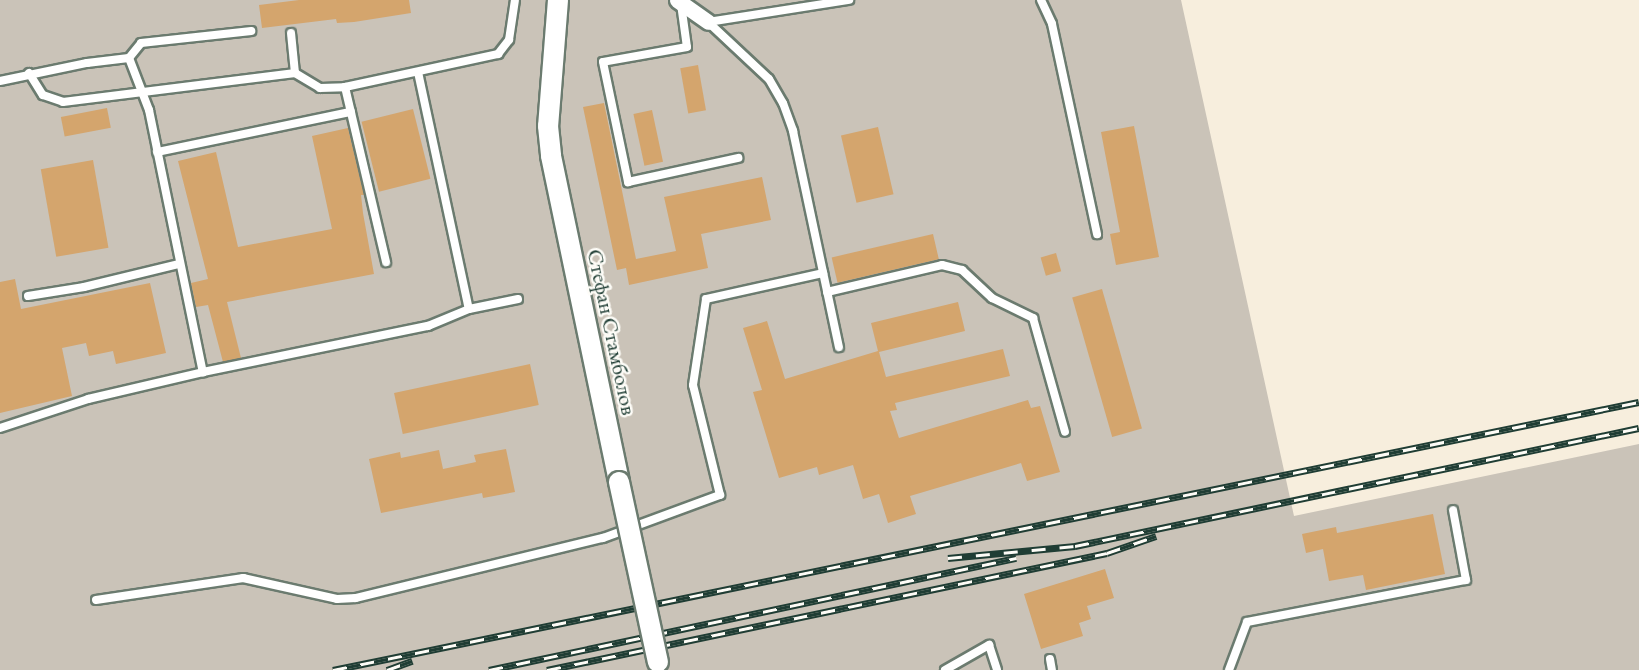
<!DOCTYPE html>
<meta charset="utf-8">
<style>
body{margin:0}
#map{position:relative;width:1639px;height:670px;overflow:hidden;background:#f7eedd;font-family:"EB Garamond",serif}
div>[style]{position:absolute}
.industrial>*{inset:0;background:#cac3b8}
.building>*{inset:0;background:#d4a56d;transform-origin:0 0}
.roads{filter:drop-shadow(2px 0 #6b7b6f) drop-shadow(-2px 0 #6b7b6f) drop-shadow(0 2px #6b7b6f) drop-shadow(0 -2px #6b7b6f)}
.service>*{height:8px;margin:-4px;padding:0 4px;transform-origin:4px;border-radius:4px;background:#fff}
.minor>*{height:15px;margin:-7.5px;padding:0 7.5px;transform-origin:7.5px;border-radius:7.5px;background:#fff}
.tertiary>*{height:20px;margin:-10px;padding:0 10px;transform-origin:10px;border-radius:10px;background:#fff}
.rail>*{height:7px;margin-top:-3.5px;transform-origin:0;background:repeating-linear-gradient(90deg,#fdfcf7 0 14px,#1f3d34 0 28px);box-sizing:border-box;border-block:2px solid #1f3d34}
.bridges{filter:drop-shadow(2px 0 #6b7b6f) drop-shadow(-2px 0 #6b7b6f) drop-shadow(0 2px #6b7b6f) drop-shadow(0 -2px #6b7b6f)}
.tertiary-bridge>*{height:20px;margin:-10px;padding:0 10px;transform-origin:10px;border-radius:10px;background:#fff}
span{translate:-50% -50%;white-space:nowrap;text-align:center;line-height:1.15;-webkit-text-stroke:5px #fdfcf7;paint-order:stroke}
.street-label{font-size:22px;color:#1f3d34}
</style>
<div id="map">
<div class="industrial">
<div style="clip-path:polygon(0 0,1181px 0,1294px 516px,1639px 444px,1639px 670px,0 670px)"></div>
</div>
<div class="building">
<div style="clip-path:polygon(299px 0,409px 0,411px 13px,354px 22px,337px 23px,336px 19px,262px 28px,259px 5px)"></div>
<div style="left:698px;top:65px;width:46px;height:18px;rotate:80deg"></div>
<div style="clip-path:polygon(604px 103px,636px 259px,676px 251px,664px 197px,762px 177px,771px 220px,701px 234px,708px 268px,629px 285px,626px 268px,617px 270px,583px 107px)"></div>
<div style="left:107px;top:108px;width:20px;height:47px;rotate:79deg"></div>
<div style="left:413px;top:109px;width:72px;height:53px;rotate:76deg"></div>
<div style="left:652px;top:110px;width:53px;height:19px;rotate:78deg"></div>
<div style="clip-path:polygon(1134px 126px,1159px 257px,1116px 265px,1110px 234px,1120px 232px,1101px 132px)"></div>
<div style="left:878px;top:127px;width:69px;height:38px;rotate:77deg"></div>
<div style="clip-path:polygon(348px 128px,364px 195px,361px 195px,363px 213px,374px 274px,227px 302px,241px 358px,223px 362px,208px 305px,196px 307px,191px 283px,208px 279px,178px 161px,216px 152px,238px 247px,332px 229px,312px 136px)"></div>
<div style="left:93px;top:160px;width:89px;height:53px;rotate:80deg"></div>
<div style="left:933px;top:234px;width:26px;height:104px;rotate:77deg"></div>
<div style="left:1056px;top:253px;width:19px;height:16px;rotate:74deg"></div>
<div style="clip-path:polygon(15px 279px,21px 309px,150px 283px,166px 353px,116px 364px,113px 351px,89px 356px,86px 343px,62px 348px,72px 396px,0 413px,0 282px)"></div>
<div style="left:1102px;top:289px;width:145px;height:31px;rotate:74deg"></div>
<div style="clip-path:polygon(958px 302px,965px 331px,879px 352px,886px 377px,1003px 349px,1010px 376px,895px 403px,897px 410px,890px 411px,899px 438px,1028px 400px,1031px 408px,1040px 406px,1060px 472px,1027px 481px,1021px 463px,910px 496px,916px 514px,888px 523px,879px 494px,863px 499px,853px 465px,819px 475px,817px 467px,779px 478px,753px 392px,762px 390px,743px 328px,767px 321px,785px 379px,878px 351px,871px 323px)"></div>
<div style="left:530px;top:364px;width:42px;height:139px;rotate:78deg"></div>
<div style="clip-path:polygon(506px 449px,515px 492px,483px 498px,482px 493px,381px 513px,369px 459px,400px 452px,401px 458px,439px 450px,443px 469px,476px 462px,474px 455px)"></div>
<div style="clip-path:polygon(1433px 514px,1445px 574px,1366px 590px,1363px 575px,1329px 581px,1323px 549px,1306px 553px,1302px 534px,1336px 527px,1337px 533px)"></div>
<div style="clip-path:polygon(1105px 569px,1114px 598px,1087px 606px,1091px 619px,1079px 623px,1083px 636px,1041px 649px,1024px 594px)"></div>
</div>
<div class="roads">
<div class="service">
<div style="left:1041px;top:0;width:26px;rotate:65deg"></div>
<div style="left:1052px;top:24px;width:215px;rotate:77.9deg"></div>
<div style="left:681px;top:4px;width:43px;rotate:82.1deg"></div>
<div style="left:687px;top:47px;width:85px;rotate:169.9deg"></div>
<div style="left:603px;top:62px;width:123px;rotate:78.2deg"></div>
<div style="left:628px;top:182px;width:113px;rotate:-12.3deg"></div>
<div style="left:708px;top:22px;width:83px;rotate:43.1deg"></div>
<div style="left:769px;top:79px;width:28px;rotate:60deg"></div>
<div style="left:783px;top:103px;width:30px;rotate:70deg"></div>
<div style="left:793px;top:131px;width:221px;rotate:78deg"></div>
<div style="left:708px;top:22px;width:143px;rotate:-8.9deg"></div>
<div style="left:291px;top:33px;width:40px;rotate:84.3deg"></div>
<div style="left:129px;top:58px;width:56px;rotate:69deg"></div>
<div style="left:149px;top:110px;width:268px;rotate:78.4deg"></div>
<div style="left:203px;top:372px;width:230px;rotate:-11.6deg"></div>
<div style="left:428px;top:326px;width:44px;rotate:-22.5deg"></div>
<div style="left:469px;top:309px;width:50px;rotate:-11.5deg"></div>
<div style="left:418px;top:72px;width:242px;rotate:77.9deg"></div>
<div style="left:29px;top:73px;width:26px;rotate:58deg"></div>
<div style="left:43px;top:95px;width:21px;rotate:19deg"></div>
<div style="left:63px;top:102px;width:234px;rotate:-7.1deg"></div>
<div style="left:295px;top:73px;width:29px;rotate:31deg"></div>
<div style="left:320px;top:88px;width:25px;rotate:-2deg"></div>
<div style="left:345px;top:87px;width:157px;rotate:-12.2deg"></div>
<div style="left:498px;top:54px;width:18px;rotate:-52deg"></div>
<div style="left:509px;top:40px;width:40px;rotate:-81.5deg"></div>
<div style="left:0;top:81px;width:89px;rotate:-11.7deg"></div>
<div style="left:87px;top:63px;width:42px;rotate:-6.8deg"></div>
<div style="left:129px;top:58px;width:19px;rotate:-51deg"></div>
<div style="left:141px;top:43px;width:111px;rotate:-6.2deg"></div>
<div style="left:345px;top:87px;width:180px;rotate:76.8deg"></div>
<div style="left:157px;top:152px;width:198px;rotate:-11.7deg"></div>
<div style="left:827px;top:292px;width:118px;rotate:-13.2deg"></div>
<div style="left:942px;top:265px;width:21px;rotate:14deg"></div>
<div style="left:962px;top:270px;width:41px;rotate:43deg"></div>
<div style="left:992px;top:298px;width:46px;rotate:26deg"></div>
<div style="left:1033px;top:318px;width:118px;rotate:74.3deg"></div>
<div style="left:28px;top:296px;width:57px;rotate:-9.1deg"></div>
<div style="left:84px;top:287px;width:98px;rotate:-13.6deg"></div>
<div style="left:0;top:428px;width:93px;rotate:-18.2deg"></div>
<div style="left:88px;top:399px;width:118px;rotate:-13.2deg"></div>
<div style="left:96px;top:600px;width:149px;rotate:-8.5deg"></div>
<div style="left:243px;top:578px;width:96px;rotate:12.6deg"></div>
<div style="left:337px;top:599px;width:19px;rotate:-3deg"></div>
<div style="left:356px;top:598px;width:254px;rotate:-13.7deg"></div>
<div style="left:603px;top:538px;width:125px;rotate:-20.2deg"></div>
<div style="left:720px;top:495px;width:113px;rotate:-103.8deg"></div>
<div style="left:693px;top:385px;width:87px;rotate:-81.4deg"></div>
<div style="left:706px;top:299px;width:120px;rotate:-12.5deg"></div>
<div style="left:1050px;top:659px;width:11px;rotate:80deg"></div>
<div style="left:945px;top:670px;width:51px;rotate:-29.6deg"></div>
<div style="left:989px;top:645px;width:26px;rotate:72deg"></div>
<div style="left:1229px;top:670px;width:51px;rotate:-69.4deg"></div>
<div style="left:1247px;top:622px;width:223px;rotate:-10.9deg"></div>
<div style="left:1466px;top:580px;width:71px;rotate:-100.5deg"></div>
</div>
<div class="minor">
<div style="left:677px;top:0;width:38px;rotate:35deg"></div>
</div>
<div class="tertiary">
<div style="left:558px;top:0;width:126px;rotate:94.5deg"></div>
<div style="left:548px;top:126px;width:30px;rotate:84deg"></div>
<div style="left:551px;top:156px;width:333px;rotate:78.2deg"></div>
</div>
</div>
<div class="rail">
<div style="left:948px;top:558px;width:128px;rotate:-5.4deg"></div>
<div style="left:1075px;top:546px;width:576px;rotate:-11.82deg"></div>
<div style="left:333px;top:670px;width:1333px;rotate:-11.6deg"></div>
<div style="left:387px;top:670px;width:27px;rotate:-20deg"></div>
<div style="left:489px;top:670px;width:539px;rotate:-12deg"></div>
<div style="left:547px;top:670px;width:572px;rotate:-11.8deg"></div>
<div style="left:1107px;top:553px;width:52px;rotate:-19.1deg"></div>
</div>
<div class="bridges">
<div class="tertiary-bridge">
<div style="left:619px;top:482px;width:184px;rotate:77.8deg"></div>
</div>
</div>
<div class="street-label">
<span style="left:612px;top:332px;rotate:78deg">Стефан Стамболов</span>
</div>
</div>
